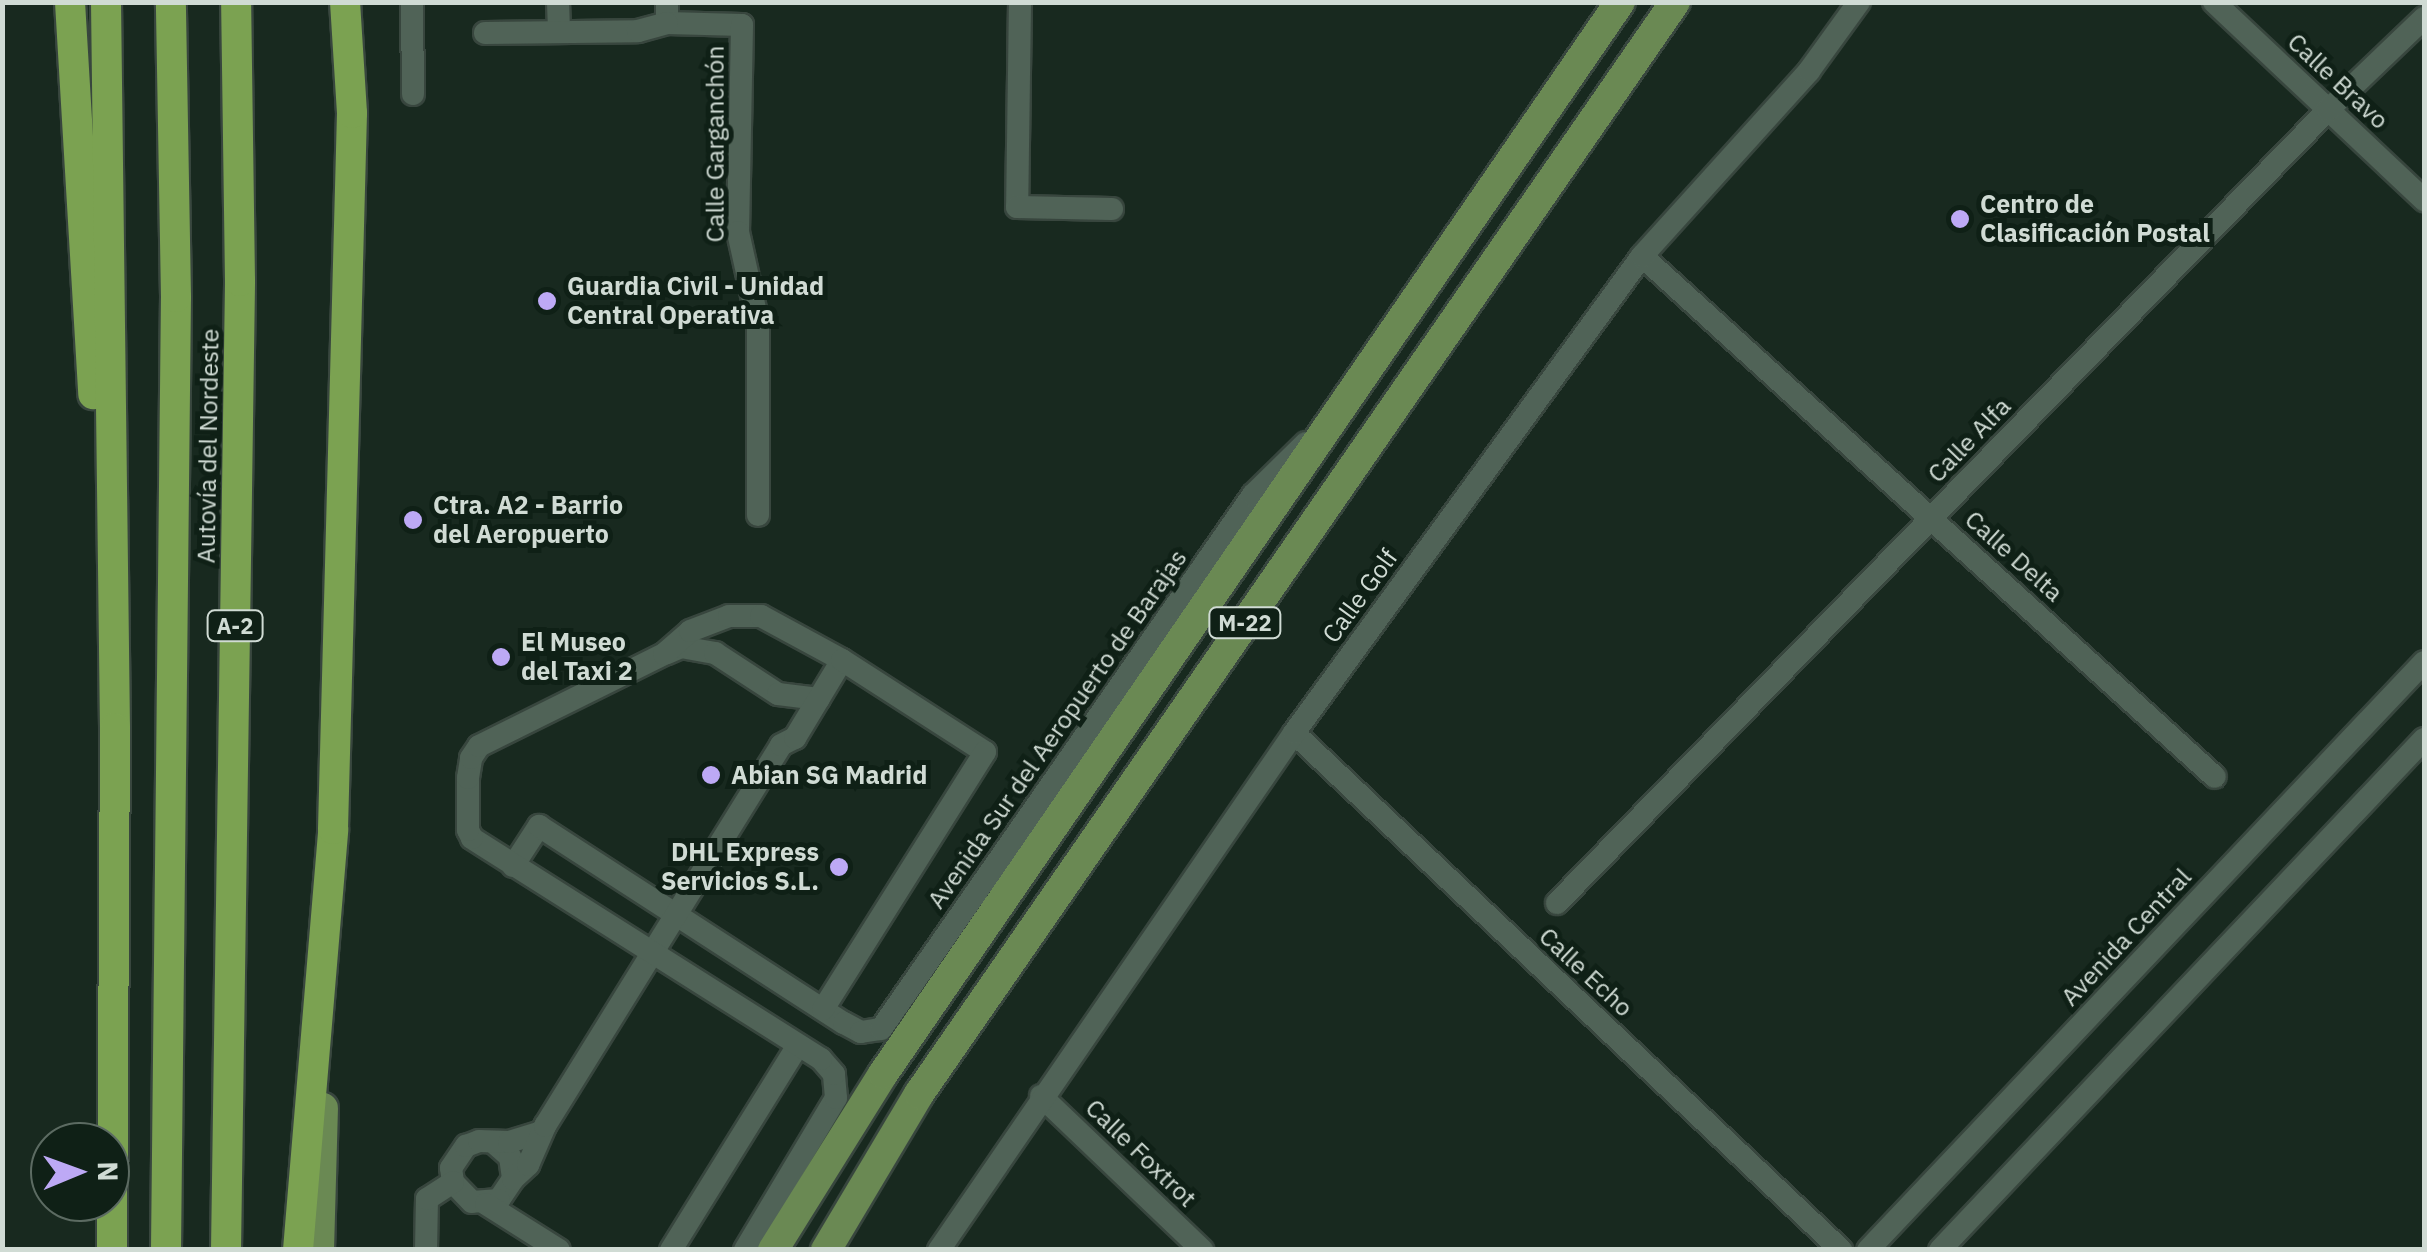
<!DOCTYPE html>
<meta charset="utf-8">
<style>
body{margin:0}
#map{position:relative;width:2427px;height:1252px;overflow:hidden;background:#18291f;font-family:"IBM Plex Sans",sans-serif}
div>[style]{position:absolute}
.roads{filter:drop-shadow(2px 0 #38463e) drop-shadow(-2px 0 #38463e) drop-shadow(0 2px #38463e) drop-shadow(0 -2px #38463e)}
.street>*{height:22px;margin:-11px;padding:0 11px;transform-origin:11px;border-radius:11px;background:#506357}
.primary>*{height:30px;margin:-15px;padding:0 15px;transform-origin:15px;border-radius:15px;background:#6a8953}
.highway>*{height:30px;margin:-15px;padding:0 15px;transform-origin:15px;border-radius:15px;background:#7ba251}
.dots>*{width:28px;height:28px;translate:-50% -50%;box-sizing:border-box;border:5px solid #0f2016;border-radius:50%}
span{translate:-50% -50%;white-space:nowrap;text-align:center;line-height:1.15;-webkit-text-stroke:10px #0f2016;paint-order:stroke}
.shield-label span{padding:2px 8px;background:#0f2016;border:2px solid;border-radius:8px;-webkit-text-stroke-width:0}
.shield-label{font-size:22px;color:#d0dbd4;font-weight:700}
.street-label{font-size:25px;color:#d0dbd4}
.poi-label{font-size:25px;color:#d0dbd4;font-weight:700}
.left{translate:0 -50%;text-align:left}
.right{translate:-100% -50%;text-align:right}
.frame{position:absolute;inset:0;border:5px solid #d0dbd4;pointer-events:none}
.north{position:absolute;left:30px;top:1122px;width:100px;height:100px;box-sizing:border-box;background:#0f2016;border:2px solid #5c6b62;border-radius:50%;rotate:89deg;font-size:28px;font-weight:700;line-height:40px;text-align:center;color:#d0dbd4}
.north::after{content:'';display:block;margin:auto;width:35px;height:45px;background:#bda9f5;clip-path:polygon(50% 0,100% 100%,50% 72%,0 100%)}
</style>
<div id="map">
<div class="roads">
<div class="street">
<div style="left:412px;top:2px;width:92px;rotate:89.4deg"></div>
<div style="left:558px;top:2px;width:30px;rotate:88deg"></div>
<div style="left:667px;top:2px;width:21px;rotate:90deg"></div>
<div style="left:667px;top:23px;width:75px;rotate:1.5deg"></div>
<div style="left:742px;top:25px;width:207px;rotate:91.1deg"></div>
<div style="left:738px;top:232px;width:92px;rotate:77.5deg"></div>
<div style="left:758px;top:322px;width:193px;rotate:90deg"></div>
<div style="left:1020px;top:2px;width:205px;rotate:90.8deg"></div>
<div style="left:1017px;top:207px;width:95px;rotate:1.2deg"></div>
<div style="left:2214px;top:2px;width:289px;rotate:43.3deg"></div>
<div style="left:485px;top:33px;width:153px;rotate:-0.7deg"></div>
<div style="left:638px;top:31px;width:30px;rotate:-15deg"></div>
<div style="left:1642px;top:256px;width:774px;rotate:42.28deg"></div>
<div style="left:667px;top:653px;width:15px;rotate:-23deg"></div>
<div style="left:681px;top:647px;width:35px;rotate:10deg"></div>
<div style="left:715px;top:653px;width:75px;rotate:33.1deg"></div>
<div style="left:778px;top:694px;width:41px;rotate:7deg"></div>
<div style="left:1294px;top:733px;width:753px;rotate:43.38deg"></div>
<div style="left:513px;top:866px;width:48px;rotate:-57deg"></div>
<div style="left:539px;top:826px;width:363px;rotate:32.9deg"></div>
<div style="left:844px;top:1023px;width:19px;rotate:28deg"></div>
<div style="left:861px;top:1032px;width:20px;rotate:-9deg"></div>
<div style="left:881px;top:1029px;width:651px;rotate:-55.14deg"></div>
<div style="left:1253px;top:495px;width:74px;rotate:-44.5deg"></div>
<div style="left:1557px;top:903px;width:1106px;rotate:-45.81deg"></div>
<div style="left:2328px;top:110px;width:133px;rotate:-43.8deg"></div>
<div style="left:1041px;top:1096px;width:223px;rotate:43.7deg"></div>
<div style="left:493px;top:1142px;width:23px;rotate:41deg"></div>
<div style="left:510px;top:1157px;width:22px;rotate:82deg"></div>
<div style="left:513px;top:1179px;width:25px;rotate:124deg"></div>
<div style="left:499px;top:1200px;width:27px;rotate:176deg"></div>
<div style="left:472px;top:1202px;width:28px;rotate:-134deg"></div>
<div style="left:453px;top:1182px;width:14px;rotate:-98deg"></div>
<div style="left:451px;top:1168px;width:27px;rotate:-56deg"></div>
<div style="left:466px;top:1146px;width:14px;rotate:-21deg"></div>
<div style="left:479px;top:1141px;width:30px;rotate:2deg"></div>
<div style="left:509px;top:1142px;width:34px;rotate:-17deg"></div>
<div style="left:513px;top:1179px;width:21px;rotate:-43deg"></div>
<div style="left:528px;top:1165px;width:43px;rotate:-66.4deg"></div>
<div style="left:545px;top:1126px;width:448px;rotate:-58.2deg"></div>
<div style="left:781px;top:745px;width:16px;rotate:-27deg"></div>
<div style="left:795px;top:738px;width:91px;rotate:-58.9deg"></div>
<div style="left:486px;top:1204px;width:86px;rotate:32.2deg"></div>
<div style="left:426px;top:1250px;width:51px;rotate:-88.9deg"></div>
<div style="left:427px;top:1199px;width:31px;rotate:-33deg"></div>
<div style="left:671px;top:1250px;width:241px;rotate:-58.2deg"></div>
<div style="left:745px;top:1250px;width:177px;rotate:-59.1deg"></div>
<div style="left:836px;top:1098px;width:24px;rotate:-95deg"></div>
<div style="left:834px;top:1074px;width:20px;rotate:-131deg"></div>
<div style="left:821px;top:1059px;width:413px;rotate:-147.7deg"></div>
<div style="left:472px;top:838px;width:9px;rotate:-117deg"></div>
<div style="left:468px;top:830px;width:52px;rotate:-90deg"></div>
<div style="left:468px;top:778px;width:20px;rotate:-81deg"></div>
<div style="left:471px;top:758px;width:14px;rotate:-56deg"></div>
<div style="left:479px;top:746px;width:207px;rotate:-26.4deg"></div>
<div style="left:664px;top:654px;width:35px;rotate:-41deg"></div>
<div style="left:690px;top:631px;width:42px;rotate:-21deg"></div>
<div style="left:729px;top:616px;width:32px"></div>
<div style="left:761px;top:616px;width:92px;rotate:28.5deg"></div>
<div style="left:842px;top:660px;width:170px;rotate:32.8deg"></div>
<div style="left:985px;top:752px;width:304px;rotate:122.2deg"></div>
<div style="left:939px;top:1250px;width:627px;rotate:-55.52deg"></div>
<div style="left:1294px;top:733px;width:590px;rotate:-53.89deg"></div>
<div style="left:1642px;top:256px;width:249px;rotate:-47.9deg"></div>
<div style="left:1809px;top:71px;width:85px;rotate:-54.1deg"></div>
<div style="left:1868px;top:1250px;width:809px;rotate:-46.6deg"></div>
<div style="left:1940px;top:1250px;width:704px;rotate:-46.55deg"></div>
</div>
<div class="primary">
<div style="left:319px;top:1250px;width:142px;rotate:-88.4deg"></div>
<div style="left:773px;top:1250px;width:208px;rotate:-58deg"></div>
<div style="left:883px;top:1074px;width:1301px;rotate:-55.49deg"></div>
<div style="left:826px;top:1250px;width:182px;rotate:-59.2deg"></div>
<div style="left:919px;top:1094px;width:1328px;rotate:-55.3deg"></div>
</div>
<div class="highway">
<div style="left:70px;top:2px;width:393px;rotate:86.6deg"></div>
<div style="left:106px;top:2px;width:726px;rotate:89.29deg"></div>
<div style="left:115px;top:728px;width:522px;rotate:90.33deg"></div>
<div style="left:166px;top:1250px;width:953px;rotate:-89.4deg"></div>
<div style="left:176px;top:297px;width:295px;rotate:-91deg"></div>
<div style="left:226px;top:1250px;width:969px;rotate:-89.17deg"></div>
<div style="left:240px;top:281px;width:279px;rotate:-90.8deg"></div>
<div style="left:298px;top:1250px;width:422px;rotate:-85.2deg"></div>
<div style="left:333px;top:829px;width:716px;rotate:-88.48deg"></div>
<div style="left:352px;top:113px;width:111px;rotate:-93.6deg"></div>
</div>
</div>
<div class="dots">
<div style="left:1960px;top:219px;background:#bda9f5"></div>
<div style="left:547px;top:301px;background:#bda9f5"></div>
<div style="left:413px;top:520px;background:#bda9f5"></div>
<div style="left:501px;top:657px;background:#bda9f5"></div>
<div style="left:711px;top:775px;background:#bda9f5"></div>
<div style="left:839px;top:867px;background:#bda9f5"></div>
</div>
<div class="shield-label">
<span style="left:1245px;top:623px">M-22</span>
<span style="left:235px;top:626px">A-2</span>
</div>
<div class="street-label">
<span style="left:2338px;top:81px;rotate:43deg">Calle Bravo</span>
<span style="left:715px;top:144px;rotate:-90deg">Calle Garganchón</span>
<span style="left:1969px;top:440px;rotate:-46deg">Calle Alfa</span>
<span style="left:208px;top:446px;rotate:-89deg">Autovía del Nordeste</span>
<span style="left:2014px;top:556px;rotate:42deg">Calle Delta</span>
<span style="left:1360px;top:596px;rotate:-54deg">Calle Golf</span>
<span style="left:1057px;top:729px;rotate:-55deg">Avenida Sur del Aeropuerto de Barajas</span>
<span style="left:2126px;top:937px;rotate:-47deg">Avenida Central</span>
<span style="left:1586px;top:972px;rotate:43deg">Calle Echo</span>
<span style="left:1141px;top:1153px;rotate:44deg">Calle Foxtrot</span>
</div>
<div class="poi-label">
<span class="left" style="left:1980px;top:219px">Centro de<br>Clasificación Postal</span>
<span class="left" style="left:567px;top:301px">Guardia Civil - Unidad<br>Central Operativa</span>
<span class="left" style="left:433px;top:520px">Ctra. A2 - Barrio<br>del Aeropuerto</span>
<span class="left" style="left:521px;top:657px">El Museo<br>del Taxi 2</span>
<span class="left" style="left:731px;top:775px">Abian SG Madrid</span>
<span class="right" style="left:819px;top:867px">DHL Express<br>Servicios S.L.</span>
</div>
<div class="frame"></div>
<div class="north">N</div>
</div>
